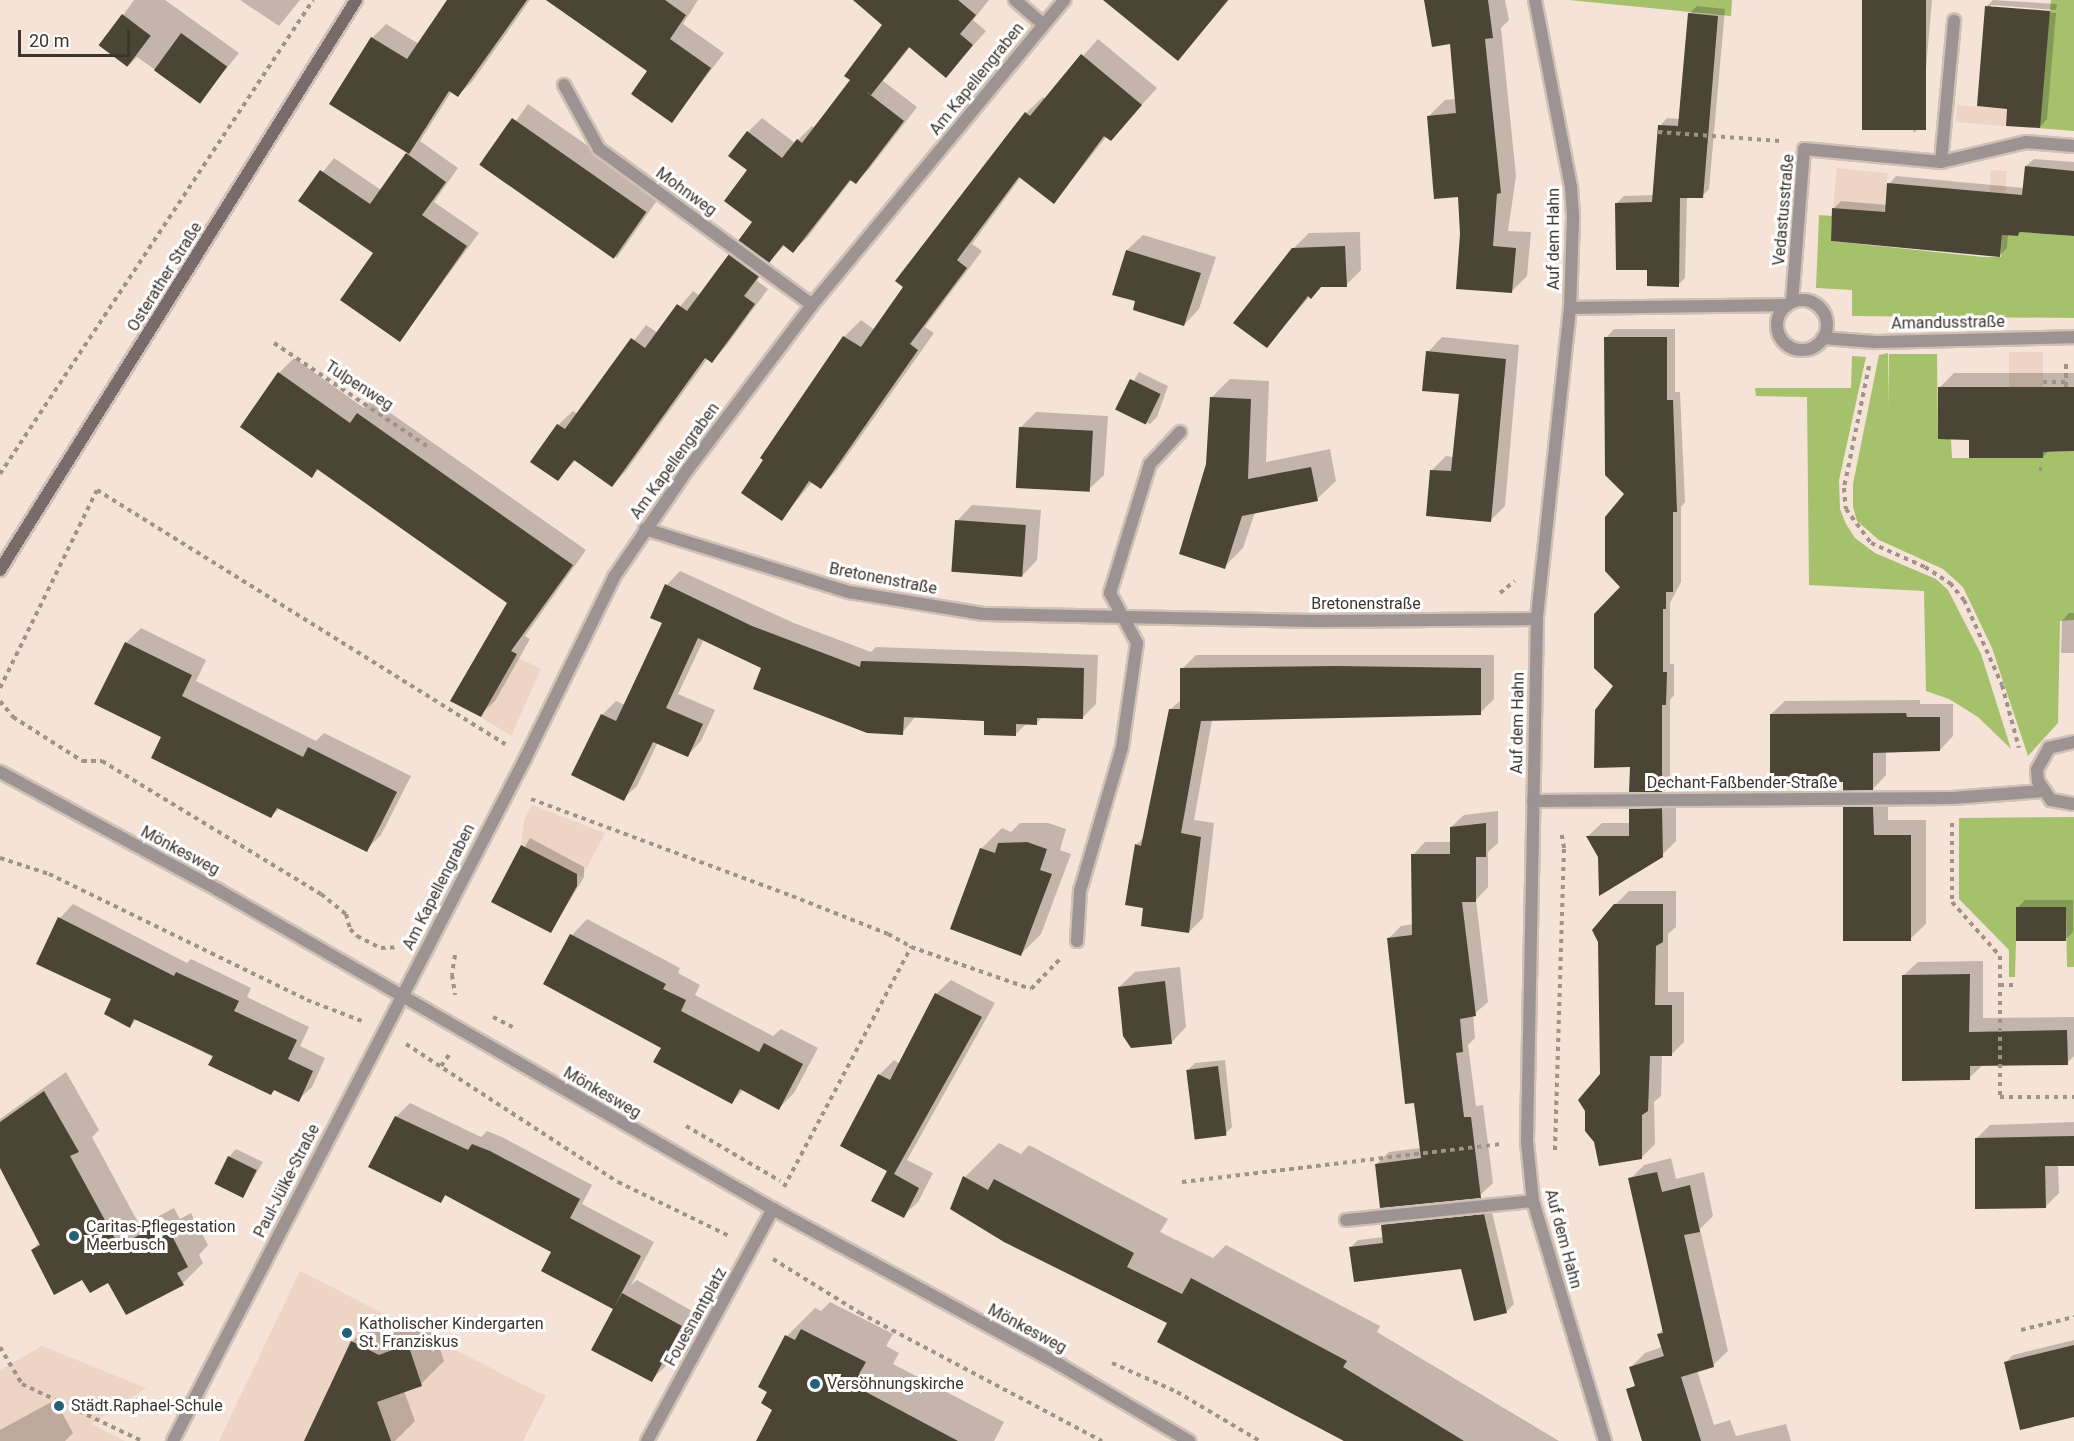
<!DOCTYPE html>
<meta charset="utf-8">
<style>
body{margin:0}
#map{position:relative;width:2074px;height:1441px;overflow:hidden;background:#f5e3d7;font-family:Roboto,sans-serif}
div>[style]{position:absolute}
.built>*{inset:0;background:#edd4c4;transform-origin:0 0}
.green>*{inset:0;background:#a5c16c}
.shadow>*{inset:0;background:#0003;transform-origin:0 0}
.building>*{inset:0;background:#4b4536;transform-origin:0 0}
.path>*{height:4px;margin-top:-2px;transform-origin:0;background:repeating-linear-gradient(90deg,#9f9289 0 4.5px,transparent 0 9px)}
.roads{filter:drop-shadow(2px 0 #d0c0b5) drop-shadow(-2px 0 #d0c0b5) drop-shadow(0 2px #d0c0b5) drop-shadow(0 -2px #d0c0b5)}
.lane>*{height:12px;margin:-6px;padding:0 6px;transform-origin:6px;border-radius:6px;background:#9c9392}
.street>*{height:12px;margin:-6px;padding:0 6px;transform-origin:6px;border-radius:6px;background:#9c9392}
.street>.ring{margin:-6px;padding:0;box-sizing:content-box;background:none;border:12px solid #9c9392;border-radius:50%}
.secondary>*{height:12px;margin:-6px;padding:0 6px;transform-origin:6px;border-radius:6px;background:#796b6b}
.dots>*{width:16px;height:16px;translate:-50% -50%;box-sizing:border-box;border:3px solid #fff;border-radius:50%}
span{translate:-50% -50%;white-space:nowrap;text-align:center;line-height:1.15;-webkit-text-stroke:6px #fff;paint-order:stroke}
.street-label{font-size:16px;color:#3b342f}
.poi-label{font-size:16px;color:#3b342f}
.left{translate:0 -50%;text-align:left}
.scale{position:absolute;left:18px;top:30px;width:112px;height:27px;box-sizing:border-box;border:3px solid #3b342f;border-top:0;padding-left:8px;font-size:18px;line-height:21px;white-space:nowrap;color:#3b342f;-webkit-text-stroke:4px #fff;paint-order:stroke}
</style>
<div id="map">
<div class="built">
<div style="left:1957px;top:105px;width:50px;height:17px;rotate:5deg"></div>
<div style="left:1837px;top:168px;width:51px;height:40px;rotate:6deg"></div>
<div style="left:1991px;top:170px;width:16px;height:53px;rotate:4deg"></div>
<div style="left:2043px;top:352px;width:66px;height:34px;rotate:90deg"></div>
<div style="clip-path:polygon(515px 656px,541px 669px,511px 736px,481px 717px)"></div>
<div style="clip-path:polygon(532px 805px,605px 833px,582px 877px,521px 845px,524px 821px)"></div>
<div style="clip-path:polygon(300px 1271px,546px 1396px,523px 1441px,219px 1441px)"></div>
<div style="clip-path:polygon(42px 1346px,146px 1388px,92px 1424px,125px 1441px,0 1441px,0 1370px)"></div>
</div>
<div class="green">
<div style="clip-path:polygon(1569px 0,1732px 0,1731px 16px)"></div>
<div style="clip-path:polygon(2051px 0,2074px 0,2074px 131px,2037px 128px)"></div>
<div style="clip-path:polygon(1819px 215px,1832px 216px,1831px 241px,1983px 257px,2001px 257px,2002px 235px,2018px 236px,2019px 232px,2074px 236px,2074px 318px,1852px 316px,1852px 290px,1816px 288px)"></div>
<div style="clip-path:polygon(1888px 353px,1889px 408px,1889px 354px,1937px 354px,1938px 439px,1951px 439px,1952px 458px,2038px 458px,2043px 457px,2043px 452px,2074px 451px,2074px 620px,2060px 621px,2058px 723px,2028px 756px,1992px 648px,1963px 587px,1943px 569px,1879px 540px,1857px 521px,1853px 507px,1853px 484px,1879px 355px)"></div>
<div style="clip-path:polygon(1852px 356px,1866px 357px,1839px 480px,1840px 509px,1846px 524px,1855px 538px,1875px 553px,1936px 579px,1948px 590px,1981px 654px,2011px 749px,1978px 717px,1949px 699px,1926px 691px,1924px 591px,1809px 585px,1807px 397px,1756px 396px,1755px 388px,1851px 388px)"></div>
<div style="clip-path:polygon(2074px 817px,2074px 967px,2067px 967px,2066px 907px,2017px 907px,2015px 977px,2009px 977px,2009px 950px,1959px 899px,1959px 818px)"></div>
</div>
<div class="shadow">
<div style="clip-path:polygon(134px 0,165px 0,239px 53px,200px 101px,137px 57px,128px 66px,101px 46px)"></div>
<div style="clip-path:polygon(240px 0,300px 0,279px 26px)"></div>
<div style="clip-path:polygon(449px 0,530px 0,472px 82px,458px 95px,452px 91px,420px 141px,458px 168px,434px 202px,479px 233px,400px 340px,375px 253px,300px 200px,334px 158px,381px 190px,409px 152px,331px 103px,372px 38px,386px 24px,419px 44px)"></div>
<div style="clip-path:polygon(546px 0,698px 0,683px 24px,724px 53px,672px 121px,649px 71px)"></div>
<div style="clip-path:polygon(855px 0,989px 0,973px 20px,986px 31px,946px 76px,911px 46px,883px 81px,917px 107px,870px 168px,856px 182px,852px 179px,807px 238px,793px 251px,785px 245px,770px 260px,757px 281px,768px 289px,726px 346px,712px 361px,708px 358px,626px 471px,612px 486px,576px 460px,557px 479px,558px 425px,573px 411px,577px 414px,646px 325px,658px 333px,693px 291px,700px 296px,743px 242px,754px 222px,748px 132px,762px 118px,795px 143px,812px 126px,815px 129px,852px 80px,884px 25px)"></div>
<div style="clip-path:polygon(1129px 0,1229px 0,1178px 59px)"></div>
<div style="clip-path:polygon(1426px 0,1505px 0,1509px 20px,1501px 28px,1516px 176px,1508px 231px,1531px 232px,1527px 276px,1511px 292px,1462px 234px,1459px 195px,1429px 116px,1445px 100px,1456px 99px,1452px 43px)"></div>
<div style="clip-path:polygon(1863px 0,1932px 0,1921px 126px,1914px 133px)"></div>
<div style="clip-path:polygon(1993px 0,2057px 4px,2056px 10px,1991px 5px,1991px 8px,2056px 13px,2047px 119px,2040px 127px,2008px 108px,1987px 6px)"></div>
<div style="clip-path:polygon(1697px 6px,1725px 9px,1709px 189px,1702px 196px,1687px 196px,1685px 278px,1678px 285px,1648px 268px,1617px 203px,1624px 196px,1654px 195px,1660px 126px,1667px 118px,1680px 119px,1689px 14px)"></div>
<div style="clip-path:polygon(1098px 39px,1157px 88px,1111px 139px,1107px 136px,1054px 202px,1021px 177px,972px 244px,982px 251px,925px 327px,934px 333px,837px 470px,821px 487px,813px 481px,781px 519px,762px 458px,844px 337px,861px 320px,875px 330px,905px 287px,897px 280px,1026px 113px,1043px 97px,1045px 99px)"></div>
<div style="left:528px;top:104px;width:161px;height:75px;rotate:35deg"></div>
<div style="clip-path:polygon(2034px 159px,2074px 162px,2074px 235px,2022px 230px,2018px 235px,2008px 234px,2007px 248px,2000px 255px,1834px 208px,1841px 201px,1887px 205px,1889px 184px,1896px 176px,2024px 188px,2026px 166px)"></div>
<div style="clip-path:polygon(1360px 232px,1361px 270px,1346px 285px,1322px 286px,1310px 296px,1267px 346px,1293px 249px,1309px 233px)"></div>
<div style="clip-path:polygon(1143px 235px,1216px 257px,1199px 309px,1184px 325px,1137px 300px,1114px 294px,1127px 250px)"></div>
<div style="clip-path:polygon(1614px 329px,1675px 329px,1675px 392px,1680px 392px,1685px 502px,1681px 507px,1681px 582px,1670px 603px,1670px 664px,1674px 664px,1674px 695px,1670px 700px,1670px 782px,1661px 790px,1631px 765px,1615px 686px,1626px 494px,1606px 338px)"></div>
<div style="clip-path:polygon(1442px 337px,1519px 345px,1505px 506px,1491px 520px,1432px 470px,1446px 456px,1454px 457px,1461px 393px,1428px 352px)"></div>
<div style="clip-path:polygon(294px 358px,364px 408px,372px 400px,586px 550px,525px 636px,530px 639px,495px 701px,480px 715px,509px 602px,319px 469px,312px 476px,279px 373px)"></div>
<div style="clip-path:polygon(1139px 372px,1168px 386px,1157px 417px,1150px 424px,1117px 409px)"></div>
<div style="clip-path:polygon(1954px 373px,2074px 373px,2074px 450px,2049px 450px,2043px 457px,1971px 438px,1939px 388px)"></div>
<div style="clip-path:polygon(1230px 379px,1269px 381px,1266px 462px,1330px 449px,1336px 481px,1317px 499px,1255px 512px,1243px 548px,1224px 567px,1208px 465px,1211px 398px)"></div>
<div style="clip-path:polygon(1036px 412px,1108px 416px,1104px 475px,1088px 490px,1020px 428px)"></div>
<div style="clip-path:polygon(972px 505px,1041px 510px,1037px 560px,1022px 576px,957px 521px)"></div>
<div style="clip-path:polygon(680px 571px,794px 623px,871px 652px,876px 647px,1098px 655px,1096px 704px,1082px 718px,1043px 716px,1037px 723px,1027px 723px,1015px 735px,986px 720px,916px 716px,902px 733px,704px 639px,678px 694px,715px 710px,701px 741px,688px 755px,658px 742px,637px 786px,623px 799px,573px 775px,603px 714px,616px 701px,625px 705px,664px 623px,652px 617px,667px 585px)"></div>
<div style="clip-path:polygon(2069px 613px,2074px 613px,2074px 653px,2061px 653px,2062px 621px)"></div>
<div style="clip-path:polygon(141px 628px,206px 660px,196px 681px,316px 741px,324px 733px,411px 776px,381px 835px,366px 850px,280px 808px,271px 816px,163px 737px,126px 643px)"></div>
<div style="clip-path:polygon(1196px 655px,1494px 655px,1494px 699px,1480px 713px,1212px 720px,1194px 820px,1214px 823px,1203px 918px,1189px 932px,1145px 906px,1136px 845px,1145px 836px,1170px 710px,1182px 699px,1182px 669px)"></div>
<div style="clip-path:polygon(1920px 700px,1920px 704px,1953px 704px,1953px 736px,1940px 750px,1886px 751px,1886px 775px,1873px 789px,1844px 780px,1771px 714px,1785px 701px)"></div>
<div style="clip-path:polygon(1860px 792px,1888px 792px,1888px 820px,1926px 820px,1926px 924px,1910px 939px,1844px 808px)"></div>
<div style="clip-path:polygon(1645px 795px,1676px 795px,1676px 841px,1662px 855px,1600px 857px,1588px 836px,1602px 823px,1631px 823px,1631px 809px)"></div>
<div style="clip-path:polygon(1498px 811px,1498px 843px,1488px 852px,1488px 887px,1476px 900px,1488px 1002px,1473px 1015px,1475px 1038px,1468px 1045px,1476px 1106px,1483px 1105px,1493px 1183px,1480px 1195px,1376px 1165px,1389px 1152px,1421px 1148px,1389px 938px,1401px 926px,1413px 924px,1413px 855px,1425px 842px,1451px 842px,1451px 827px,1464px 815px)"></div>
<div style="clip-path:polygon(1020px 823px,1048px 823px,1066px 829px,1060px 850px,1071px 854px,1041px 934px,1021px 954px,952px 928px,982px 848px,1002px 828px,1011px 832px)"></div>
<div style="clip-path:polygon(530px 838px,584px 867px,584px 877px,551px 931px,493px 901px)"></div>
<div style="clip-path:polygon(1629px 891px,1676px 891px,1676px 927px,1668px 934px,1668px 992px,1684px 992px,1684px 1042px,1671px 1055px,1662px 1055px,1661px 1096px,1654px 1102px,1655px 1144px,1641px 1158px,1601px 1075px,1615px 905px)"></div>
<div style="clip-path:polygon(2025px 900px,2073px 900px,2073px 932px,2066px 939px,2017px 908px)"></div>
<div style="clip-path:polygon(73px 904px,187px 963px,191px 959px,251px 988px,247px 997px,309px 1027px,300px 1046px,325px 1058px,312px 1087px,298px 1100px,137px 1019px,130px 1026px,113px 999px,38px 963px,60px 918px)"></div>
<div style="clip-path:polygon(587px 919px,680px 968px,678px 973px,700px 985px,695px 995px,773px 1036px,781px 1029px,818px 1048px,794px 1093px,779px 1108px,744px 1089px,732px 1102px,663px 1047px,545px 984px,572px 935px)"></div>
<div style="clip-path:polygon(1983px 961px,1983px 1018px,2074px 1017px,2074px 1056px,2067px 1063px,1984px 1064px,1969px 1078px,1904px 975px,1918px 962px)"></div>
<div style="clip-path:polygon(1180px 967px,1186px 1027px,1171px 1043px,1119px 987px,1135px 972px)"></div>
<div style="clip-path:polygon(951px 980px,995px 1003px,907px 1160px,933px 1173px,918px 1202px,903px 1216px,890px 1171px,879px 1075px,894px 1060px,900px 1064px,936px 994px)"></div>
<div style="clip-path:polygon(1225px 1060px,1232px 1127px,1225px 1134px,1188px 1070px,1195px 1063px)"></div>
<div style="clip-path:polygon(66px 1072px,99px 1130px,92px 1137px,140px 1226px,174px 1208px,180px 1219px,191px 1213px,208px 1245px,199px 1255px,203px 1263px,183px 1283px,83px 1278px,32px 1250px,40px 1242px,0 1165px,0 1119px)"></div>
<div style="clip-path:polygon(410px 1103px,481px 1137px,487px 1131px,504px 1138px,592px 1185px,582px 1204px,654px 1242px,631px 1285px,637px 1280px,694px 1312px,665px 1367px,651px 1380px,615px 1309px,543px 1270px,553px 1252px,447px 1194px,440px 1201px,396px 1117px)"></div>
<div style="clip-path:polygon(2074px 1122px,2074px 1165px,2058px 1165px,2059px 1193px,2045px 1207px,1976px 1139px,1990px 1125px)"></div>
<div style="clip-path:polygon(999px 1143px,1021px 1154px,1029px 1145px,1168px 1219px,1160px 1232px,1213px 1258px,1226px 1245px,1380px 1326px,1377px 1332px,1559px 1441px,1343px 1441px,965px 1177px)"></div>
<div style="clip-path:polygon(236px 1149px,263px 1162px,243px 1196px,229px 1157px)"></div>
<div style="clip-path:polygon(1671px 1158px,1676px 1179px,1704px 1172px,1713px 1216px,1700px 1229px,1728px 1351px,1713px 1365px,1697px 1370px,1714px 1425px,1730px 1420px,1736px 1436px,1786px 1424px,1791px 1441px,1661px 1441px,1631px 1367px,1645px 1353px,1662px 1347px,1658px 1335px,1663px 1329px,1630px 1179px,1644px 1165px)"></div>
<div style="clip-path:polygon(1491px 1208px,1514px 1304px,1507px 1311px,1475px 1319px,1462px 1267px,1351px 1247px,1358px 1240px,1384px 1237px,1383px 1225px,1390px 1218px)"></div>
<div style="clip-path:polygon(830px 1302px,893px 1334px,886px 1346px,899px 1353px,893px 1364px,1004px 1422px,994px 1441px,758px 1441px,774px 1409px,769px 1391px,787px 1336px,815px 1308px,821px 1311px)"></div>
<div style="clip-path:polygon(375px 1319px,403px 1332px,431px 1322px,444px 1361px,421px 1384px,404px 1391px,415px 1421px,395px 1441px,305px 1441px,352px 1342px)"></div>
<div style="clip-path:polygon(2074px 1340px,2074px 1416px,2006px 1362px,2013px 1355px)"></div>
<div style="clip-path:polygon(55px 1400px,73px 1433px,65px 1441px,0 1441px,0 1430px)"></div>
</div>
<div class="building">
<div style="clip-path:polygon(447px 0,527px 0,458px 97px,449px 91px,409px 154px,329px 104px,371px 37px,407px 59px)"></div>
<div style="clip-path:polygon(546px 0,665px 0,686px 15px,670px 39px,711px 68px,672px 123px,631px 94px,647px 71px)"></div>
<div style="clip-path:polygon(853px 0,958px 0,976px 15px,960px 34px,973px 45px,946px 78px,909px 47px,871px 95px,864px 90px,904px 121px,856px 184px,850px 180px,793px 253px,783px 245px,769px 263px,738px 241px,752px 222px,724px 201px,747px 170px,728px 156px,747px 131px,782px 158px,797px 139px,802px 143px,850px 80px,844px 76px,882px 25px)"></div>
<div style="clip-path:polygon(1103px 0,1228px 0,1178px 61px)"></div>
<div style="clip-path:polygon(1424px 0,1488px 0,1493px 38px,1485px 39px,1501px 193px,1497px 194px,1493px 246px,1516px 248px,1512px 293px,1456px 289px,1460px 234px,1458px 197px,1434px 199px,1427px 116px,1456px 113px,1450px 44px,1432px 47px)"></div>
<div style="left:1862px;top:0;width:64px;height:130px"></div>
<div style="clip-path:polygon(1985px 6px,2050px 11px,2040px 128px,2006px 126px,2007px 109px,1977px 106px)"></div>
<div style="clip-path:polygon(1688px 13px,1718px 16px,1703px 198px,1680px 198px,1679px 287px,1647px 286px,1647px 270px,1616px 270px,1615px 203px,1652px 202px,1658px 125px,1678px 126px)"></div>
<div style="left:122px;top:14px;width:36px;height:39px;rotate:37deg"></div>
<div style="left:181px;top:33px;width:57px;height:46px;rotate:36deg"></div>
<div style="clip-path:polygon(1081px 54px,1142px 105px,1111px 141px,1104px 136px,1054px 204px,1019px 177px,957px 260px,967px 268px,910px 344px,918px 350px,821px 489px,809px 481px,782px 521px,741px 493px,763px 460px,760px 458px,843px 336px,861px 347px,903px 287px,895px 281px,1025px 112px,1030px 116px)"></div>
<div style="left:512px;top:118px;width:164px;height:57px;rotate:35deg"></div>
<div style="clip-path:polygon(406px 153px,446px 182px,422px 215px,467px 246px,400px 342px,340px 300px,373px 253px,298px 201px,320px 170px,370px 204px)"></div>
<div style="clip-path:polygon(2025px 166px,2074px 171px,2074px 236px,2019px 232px,2018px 236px,2002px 235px,2000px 257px,1831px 241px,1832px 208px,1885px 212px,1887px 183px,2022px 195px)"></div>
<div style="clip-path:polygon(1345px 246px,1347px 287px,1321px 287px,1311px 299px,1308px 296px,1267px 348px,1233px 323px,1292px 248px)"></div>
<div style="clip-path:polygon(1126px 250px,1201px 273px,1184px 326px,1133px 310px,1135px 301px,1112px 295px)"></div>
<div style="clip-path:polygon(729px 254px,759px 276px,744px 296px,755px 304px,712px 363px,705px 358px,612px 487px,574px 460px,558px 481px,530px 462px,557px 424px,565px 429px,631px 338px,645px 348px,677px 304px,687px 311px)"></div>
<div style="clip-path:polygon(1604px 337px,1667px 337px,1667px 400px,1673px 400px,1677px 512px,1673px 512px,1673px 592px,1666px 592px,1666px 609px,1663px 609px,1663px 672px,1667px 672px,1666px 705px,1662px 705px,1662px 792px,1629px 792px,1630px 767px,1594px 768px,1595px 710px,1613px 686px,1594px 668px,1594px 614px,1620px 587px,1605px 571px,1605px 517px,1624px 494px,1605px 475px)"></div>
<div style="clip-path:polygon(1426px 351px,1506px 359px,1491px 522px,1426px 516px,1430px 470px,1451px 471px,1459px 394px,1422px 391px)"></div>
<div style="clip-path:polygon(278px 372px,350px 423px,357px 413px,573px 565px,511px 651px,517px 654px,481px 717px,450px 701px,507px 603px,317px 469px,312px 478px,240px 427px)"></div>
<div style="left:1130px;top:379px;width:34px;height:34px;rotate:26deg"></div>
<div style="clip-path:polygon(1938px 387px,2074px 387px,2074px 451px,2043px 452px,2043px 458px,1969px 458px,1969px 440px,1938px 439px)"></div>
<div style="clip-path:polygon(1210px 397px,1251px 399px,1248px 479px,1311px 467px,1318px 501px,1242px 516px,1225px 569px,1179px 554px,1206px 464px)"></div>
<div style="left:1019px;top:427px;width:74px;height:61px;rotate:3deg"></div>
<div style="left:955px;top:520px;width:71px;height:52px;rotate:4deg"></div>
<div style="clip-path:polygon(665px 584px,752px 626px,860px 667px,861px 661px,1084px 668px,1083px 719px,1037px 718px,1037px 725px,1016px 724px,1016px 736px,984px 735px,984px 721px,904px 717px,903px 735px,867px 733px,753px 689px,761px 668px,698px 638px,666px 708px,703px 724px,688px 757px,653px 742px,624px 801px,571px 775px,601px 714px,616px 721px,662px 623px,650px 618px)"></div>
<div style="clip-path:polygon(125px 642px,192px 675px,182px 696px,303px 757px,308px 747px,397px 792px,367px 852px,277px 808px,271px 818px,151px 758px,161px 737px,94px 704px)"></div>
<div style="clip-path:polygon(1336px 666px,1481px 668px,1481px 715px,1201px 721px,1181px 833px,1201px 837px,1189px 933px,1141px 926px,1143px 908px,1125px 905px,1135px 844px,1141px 846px,1169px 709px,1180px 709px,1180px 668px)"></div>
<div style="clip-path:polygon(1906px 713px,1907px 717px,1940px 717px,1940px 751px,1873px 753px,1873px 790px,1843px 791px,1843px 782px,1770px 782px,1770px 714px)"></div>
<div style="clip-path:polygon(1843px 807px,1873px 807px,1874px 835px,1911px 835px,1911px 941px,1843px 941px)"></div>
<div style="clip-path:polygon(1662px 808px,1663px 857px,1599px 896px,1598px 857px,1586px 836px,1629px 836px,1629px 809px)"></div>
<div style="clip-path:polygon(1486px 823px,1486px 857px,1476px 857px,1476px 902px,1462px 902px,1476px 1016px,1460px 1019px,1463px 1052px,1456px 1053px,1464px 1117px,1471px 1117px,1481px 1198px,1380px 1208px,1375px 1164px,1421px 1158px,1414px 1103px,1405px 1104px,1387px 938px,1412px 935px,1411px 854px,1450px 854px,1450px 827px)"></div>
<div style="clip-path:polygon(1027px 842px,1047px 849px,1040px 870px,1052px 874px,1021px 956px,950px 929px,980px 848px,995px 853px,998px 843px)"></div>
<div style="clip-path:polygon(521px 845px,577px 874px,577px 886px,551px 933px,491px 902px)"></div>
<div style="clip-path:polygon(1614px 904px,1663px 904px,1663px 942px,1656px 946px,1655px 1005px,1672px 1005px,1672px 1056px,1650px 1056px,1648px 1111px,1642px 1115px,1642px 1159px,1599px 1166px,1594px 1142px,1585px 1131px,1585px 1111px,1578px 1100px,1600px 1074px,1598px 942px,1592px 930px)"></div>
<div style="left:2016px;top:907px;width:50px;height:34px"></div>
<div style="clip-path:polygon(58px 917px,174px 976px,176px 972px,239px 1001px,234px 1011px,297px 1040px,288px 1059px,313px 1071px,299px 1102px,274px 1090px,271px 1095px,208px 1065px,213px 1056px,134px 1019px,130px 1028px,104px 1014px,111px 999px,36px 964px)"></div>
<div style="clip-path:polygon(570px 934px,666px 984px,663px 989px,686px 1000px,681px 1011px,759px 1052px,764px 1043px,803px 1064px,779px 1110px,740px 1089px,732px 1104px,653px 1062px,661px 1048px,543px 984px)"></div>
<div style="clip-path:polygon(1970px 974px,1969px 1032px,2067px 1030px,2068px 1065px,1970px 1066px,1970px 1080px,1902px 1081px,1902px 975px)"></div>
<div style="clip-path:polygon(1165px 981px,1172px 1044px,1131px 1048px,1123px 1036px,1118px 987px)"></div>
<div style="clip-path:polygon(935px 993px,982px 1017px,894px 1174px,919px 1188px,904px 1218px,871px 1201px,887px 1171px,840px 1146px,878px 1074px,890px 1080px)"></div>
<div style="left:1218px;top:1066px;width:70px;height:32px;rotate:83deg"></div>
<div style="clip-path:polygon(44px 1091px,79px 1152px,70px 1156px,119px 1246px,152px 1228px,158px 1239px,170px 1232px,188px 1267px,177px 1273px,184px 1285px,126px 1315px,108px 1283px,90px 1293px,82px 1280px,54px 1295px,31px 1250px,40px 1245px,0 1168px,0 1122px)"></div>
<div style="clip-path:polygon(395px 1116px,468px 1150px,472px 1144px,490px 1151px,580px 1199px,570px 1218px,641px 1256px,613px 1309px,622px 1293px,682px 1326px,652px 1382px,591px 1350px,613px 1309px,541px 1271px,551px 1252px,445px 1195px,441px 1203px,368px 1167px)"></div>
<div style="clip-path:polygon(2074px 1136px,2074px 1166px,2045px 1166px,2046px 1208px,1975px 1209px,1975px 1138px)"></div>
<div style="left:228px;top:1156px;width:32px;height:31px;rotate:26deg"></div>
<div style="clip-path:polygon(1657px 1172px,1662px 1192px,1690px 1185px,1700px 1232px,1684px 1235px,1714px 1367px,1681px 1377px,1701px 1441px,1642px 1441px,1626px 1389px,1635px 1386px,1629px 1367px,1664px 1356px,1657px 1334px,1663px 1333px,1628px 1178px)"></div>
<div style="clip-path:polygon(963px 1176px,988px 1190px,994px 1179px,1134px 1253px,1127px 1267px,1182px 1294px,1191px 1278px,1332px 1353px,1347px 1361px,1343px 1367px,1464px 1441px,1344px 1441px,1287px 1411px,1157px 1342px,1167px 1323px,1004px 1242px,950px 1209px)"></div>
<div style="clip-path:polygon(1484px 1214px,1507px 1313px,1474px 1321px,1461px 1269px,1354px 1282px,1349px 1247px,1383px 1243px,1381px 1225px)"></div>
<div style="clip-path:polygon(801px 1329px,866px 1362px,859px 1374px,872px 1381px,866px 1392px,958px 1441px,756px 1441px,772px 1410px,761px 1403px,767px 1392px,758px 1387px,785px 1335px,795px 1340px)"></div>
<div style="clip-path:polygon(351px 1341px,379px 1355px,408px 1344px,422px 1386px,377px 1402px,391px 1441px,304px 1441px)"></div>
<div style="clip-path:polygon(2074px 1345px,2074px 1417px,2020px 1430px,2004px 1362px)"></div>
</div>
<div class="path">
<div style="left:1658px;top:132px;width:122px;rotate:4.2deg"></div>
<div style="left:274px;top:343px;width:189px;rotate:34deg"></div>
<div style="left:1869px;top:366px;width:125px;rotate:101.6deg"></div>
<div style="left:1844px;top:488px;width:21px;rotate:85deg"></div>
<div style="left:1846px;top:509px;width:42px;rotate:53.7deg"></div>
<div style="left:1871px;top:543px;width:59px;rotate:24deg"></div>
<div style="left:1925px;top:567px;width:30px;rotate:33deg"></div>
<div style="left:1950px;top:583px;width:22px;rotate:51deg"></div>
<div style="left:1964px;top:600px;width:93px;rotate:65.9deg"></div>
<div style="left:2002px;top:685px;width:65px;rotate:74.9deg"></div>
<div style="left:2043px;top:382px;width:23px"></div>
<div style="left:2066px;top:387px;width:26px;rotate:-90deg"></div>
<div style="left:2039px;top:469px;width:3px"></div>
<div style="left:0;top:474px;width:568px;rotate:-56.56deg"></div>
<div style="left:1500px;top:593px;width:19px;rotate:-39deg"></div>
<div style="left:0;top:688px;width:220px;rotate:-63.9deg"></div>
<div style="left:97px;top:490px;width:481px;rotate:31.9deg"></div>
<div style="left:0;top:701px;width:21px;rotate:51deg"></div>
<div style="left:13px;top:717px;width:82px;rotate:32.5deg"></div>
<div style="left:82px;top:761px;width:20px"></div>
<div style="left:102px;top:761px;width:256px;rotate:31.3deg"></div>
<div style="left:321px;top:894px;width:32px;rotate:39deg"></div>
<div style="left:346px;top:914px;width:16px;rotate:75deg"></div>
<div style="left:350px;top:929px;width:10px;rotate:45deg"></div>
<div style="left:357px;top:936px;width:27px;rotate:27deg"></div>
<div style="left:381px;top:948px;width:18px;rotate:-3deg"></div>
<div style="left:531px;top:799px;width:278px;rotate:20.4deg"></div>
<div style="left:792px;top:896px;width:103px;rotate:21.6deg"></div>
<div style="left:888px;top:934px;width:26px;rotate:29deg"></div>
<div style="left:1952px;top:823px;width:79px;rotate:90deg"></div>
<div style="left:1952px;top:902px;width:72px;rotate:48.4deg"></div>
<div style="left:2000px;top:956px;width:141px;rotate:90deg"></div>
<div style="left:2000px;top:1097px;width:74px"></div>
<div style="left:0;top:858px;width:52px;rotate:18.1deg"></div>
<div style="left:49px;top:874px;width:287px;rotate:26deg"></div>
<div style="left:307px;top:1000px;width:59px;rotate:20.9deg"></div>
<div style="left:455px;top:955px;width:20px;rotate:99deg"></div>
<div style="left:452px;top:975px;width:20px;rotate:81deg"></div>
<div style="left:2000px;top:985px;width:15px"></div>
<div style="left:493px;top:1017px;width:22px;rotate:27deg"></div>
<div style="left:406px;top:1044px;width:253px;rotate:33.1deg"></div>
<div style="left:618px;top:1182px;width:123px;rotate:25.9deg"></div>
<div style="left:441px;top:1066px;width:17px;rotate:-54deg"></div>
<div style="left:686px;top:1126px;width:109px;rotate:30.3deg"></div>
<div style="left:1555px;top:1150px;width:302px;rotate:-88.3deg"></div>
<div style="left:1564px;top:848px;width:17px;rotate:-100deg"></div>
<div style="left:1182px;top:1182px;width:322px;rotate:-6.8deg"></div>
<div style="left:784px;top:1187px;width:272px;rotate:-62.1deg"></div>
<div style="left:911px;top:947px;width:127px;rotate:19.3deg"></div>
<div style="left:1031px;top:989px;width:42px;rotate:-46deg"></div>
<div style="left:773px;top:1259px;width:102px;rotate:31.8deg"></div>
<div style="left:860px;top:1313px;width:274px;rotate:27.9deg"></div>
<div style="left:2021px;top:1330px;width:55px;rotate:-13.8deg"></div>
<div style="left:0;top:1347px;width:43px;rotate:59.3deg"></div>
<div style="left:22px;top:1384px;width:133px;rotate:25.4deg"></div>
<div style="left:1112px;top:1363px;width:71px;rotate:24deg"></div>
<div style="left:1177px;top:1392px;width:96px;rotate:30.6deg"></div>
</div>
<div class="roads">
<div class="lane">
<div style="left:1346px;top:1220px;width:188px;rotate:-5.8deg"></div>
<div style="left:173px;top:1441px;width:34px;rotate:-63deg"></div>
</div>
<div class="street">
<div style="left:1015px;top:0;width:37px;rotate:41deg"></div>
<div style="left:1535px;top:0;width:190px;rotate:79.1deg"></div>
<div style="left:1571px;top:187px;width:31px;rotate:86deg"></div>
<div style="left:1573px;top:218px;width:90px;rotate:91.9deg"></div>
<div style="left:1570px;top:308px;width:313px;rotate:96.1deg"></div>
<div style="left:1537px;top:619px;width:523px;rotate:91.1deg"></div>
<div style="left:1527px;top:1142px;width:59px;rotate:84.2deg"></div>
<div style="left:1533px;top:1201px;width:251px;rotate:73.3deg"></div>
<div style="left:564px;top:85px;width:73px;rotate:61.3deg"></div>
<div style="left:599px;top:149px;width:264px;rotate:36.2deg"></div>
<div style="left:1941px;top:162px;width:142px;rotate:-84.7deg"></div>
<div class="ring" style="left:1777px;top:300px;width:38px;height:38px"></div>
<div style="left:1792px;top:302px;width:153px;rotate:-85.5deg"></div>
<div style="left:1804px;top:149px;width:138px;rotate:5.4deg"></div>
<div style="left:1941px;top:162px;width:87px;rotate:-13.2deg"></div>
<div style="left:2026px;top:142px;width:48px;rotate:4.8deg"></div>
<div style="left:1570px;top:308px;width:217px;rotate:-0.8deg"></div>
<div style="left:1823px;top:338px;width:51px;rotate:4.5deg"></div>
<div style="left:1874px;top:342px;width:200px;rotate:-1.4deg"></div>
<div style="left:645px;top:529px;width:214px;rotate:17.2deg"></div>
<div style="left:849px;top:592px;width:136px;rotate:9.3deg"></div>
<div style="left:983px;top:614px;width:330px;rotate:1.2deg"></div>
<div style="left:1313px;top:621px;width:224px;rotate:-0.5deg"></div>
<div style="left:2074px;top:742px;width:26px;rotate:167deg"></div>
<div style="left:2049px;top:748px;width:25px;rotate:119deg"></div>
<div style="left:2037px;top:770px;width:11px;rotate:85deg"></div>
<div style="left:2038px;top:781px;width:23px;rotate:56deg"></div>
<div style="left:2051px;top:800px;width:23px;rotate:10deg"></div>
<div style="left:0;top:772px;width:248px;rotate:28.4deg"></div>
<div style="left:218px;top:890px;width:640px;rotate:29.89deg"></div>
<div style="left:773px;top:1209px;width:327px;rotate:28.5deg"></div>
<div style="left:1060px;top:1365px;width:150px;rotate:30.5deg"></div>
<div style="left:1533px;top:801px;width:419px;rotate:-0.4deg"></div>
<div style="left:1952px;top:798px;width:91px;rotate:-4.4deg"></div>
<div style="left:1077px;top:941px;width:50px;rotate:-86.6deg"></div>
<div style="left:1080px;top:891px;width:150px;rotate:-73.7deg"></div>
<div style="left:1122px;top:747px;width:105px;rotate:-81.8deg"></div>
<div style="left:1137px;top:643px;width:57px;rotate:-118.4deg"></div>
<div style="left:1110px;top:593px;width:135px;rotate:-72.8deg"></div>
<div style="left:1150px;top:464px;width:44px;rotate:-46.8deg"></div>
<div style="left:188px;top:1411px;width:736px;rotate:-62.67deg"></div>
<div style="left:526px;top:757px;width:200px;rotate:-63.9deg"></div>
<div style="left:614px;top:577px;width:131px;rotate:-55.6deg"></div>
<div style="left:688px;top:469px;width:206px;rotate:-52.9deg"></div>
<div style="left:812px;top:305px;width:396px;rotate:-50.4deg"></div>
<div style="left:647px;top:1441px;width:264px;rotate:-61.5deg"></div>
</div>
<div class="secondary">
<div style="left:0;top:570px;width:672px;rotate:-58.01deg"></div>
</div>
</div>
<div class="dots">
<div style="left:74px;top:1236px;background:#256078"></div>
<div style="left:347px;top:1333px;background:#256078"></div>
<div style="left:815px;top:1384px;background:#256078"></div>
<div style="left:59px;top:1406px;background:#256078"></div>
</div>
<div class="street-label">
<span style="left:977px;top:79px;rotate:-51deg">Am Kapellengraben</span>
<span style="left:686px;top:192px;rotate:36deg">Mohnweg</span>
<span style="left:1784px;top:210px;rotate:-85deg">Vedastusstraße</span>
<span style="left:1554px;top:239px;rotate:-90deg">Auf dem Hahn</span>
<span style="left:165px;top:277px;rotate:-58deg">Osterather Straße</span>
<span style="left:1948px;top:323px;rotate:-1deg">Amandusstraße</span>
<span style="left:359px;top:386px;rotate:33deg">Tulpenweg</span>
<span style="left:675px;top:461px;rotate:-54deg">Am Kapellengraben</span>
<span style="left:883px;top:579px;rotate:11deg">Bretonenstraße</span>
<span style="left:1366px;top:604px">Bretonenstraße</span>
<span style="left:1518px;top:723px;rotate:-89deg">Auf dem Hahn</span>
<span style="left:1742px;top:783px">Dechant-Faßbender-Straße</span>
<span style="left:180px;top:851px;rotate:28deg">Mönkesweg</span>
<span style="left:439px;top:887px;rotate:-63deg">Am Kapellengraben</span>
<span style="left:602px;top:1093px;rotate:30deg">Mönkesweg</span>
<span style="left:287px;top:1181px;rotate:-63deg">Paul-Jülke-Straße</span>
<span style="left:1563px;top:1239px;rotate:75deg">Auf dem Hahn</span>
<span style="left:696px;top:1317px;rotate:-61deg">Fouesnantplatz</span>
<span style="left:1027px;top:1329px;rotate:28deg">Mönkesweg</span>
</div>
<div class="poi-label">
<span class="left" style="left:86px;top:1236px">Caritas-Pflegestation<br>Meerbusch</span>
<span class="left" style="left:359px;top:1333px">Katholischer Kindergarten<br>St. Franziskus</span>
<span class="left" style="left:827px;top:1384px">Versöhnungskirche</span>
<span class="left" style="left:71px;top:1406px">Städt.Raphael-Schule</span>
</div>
<div class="scale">20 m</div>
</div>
